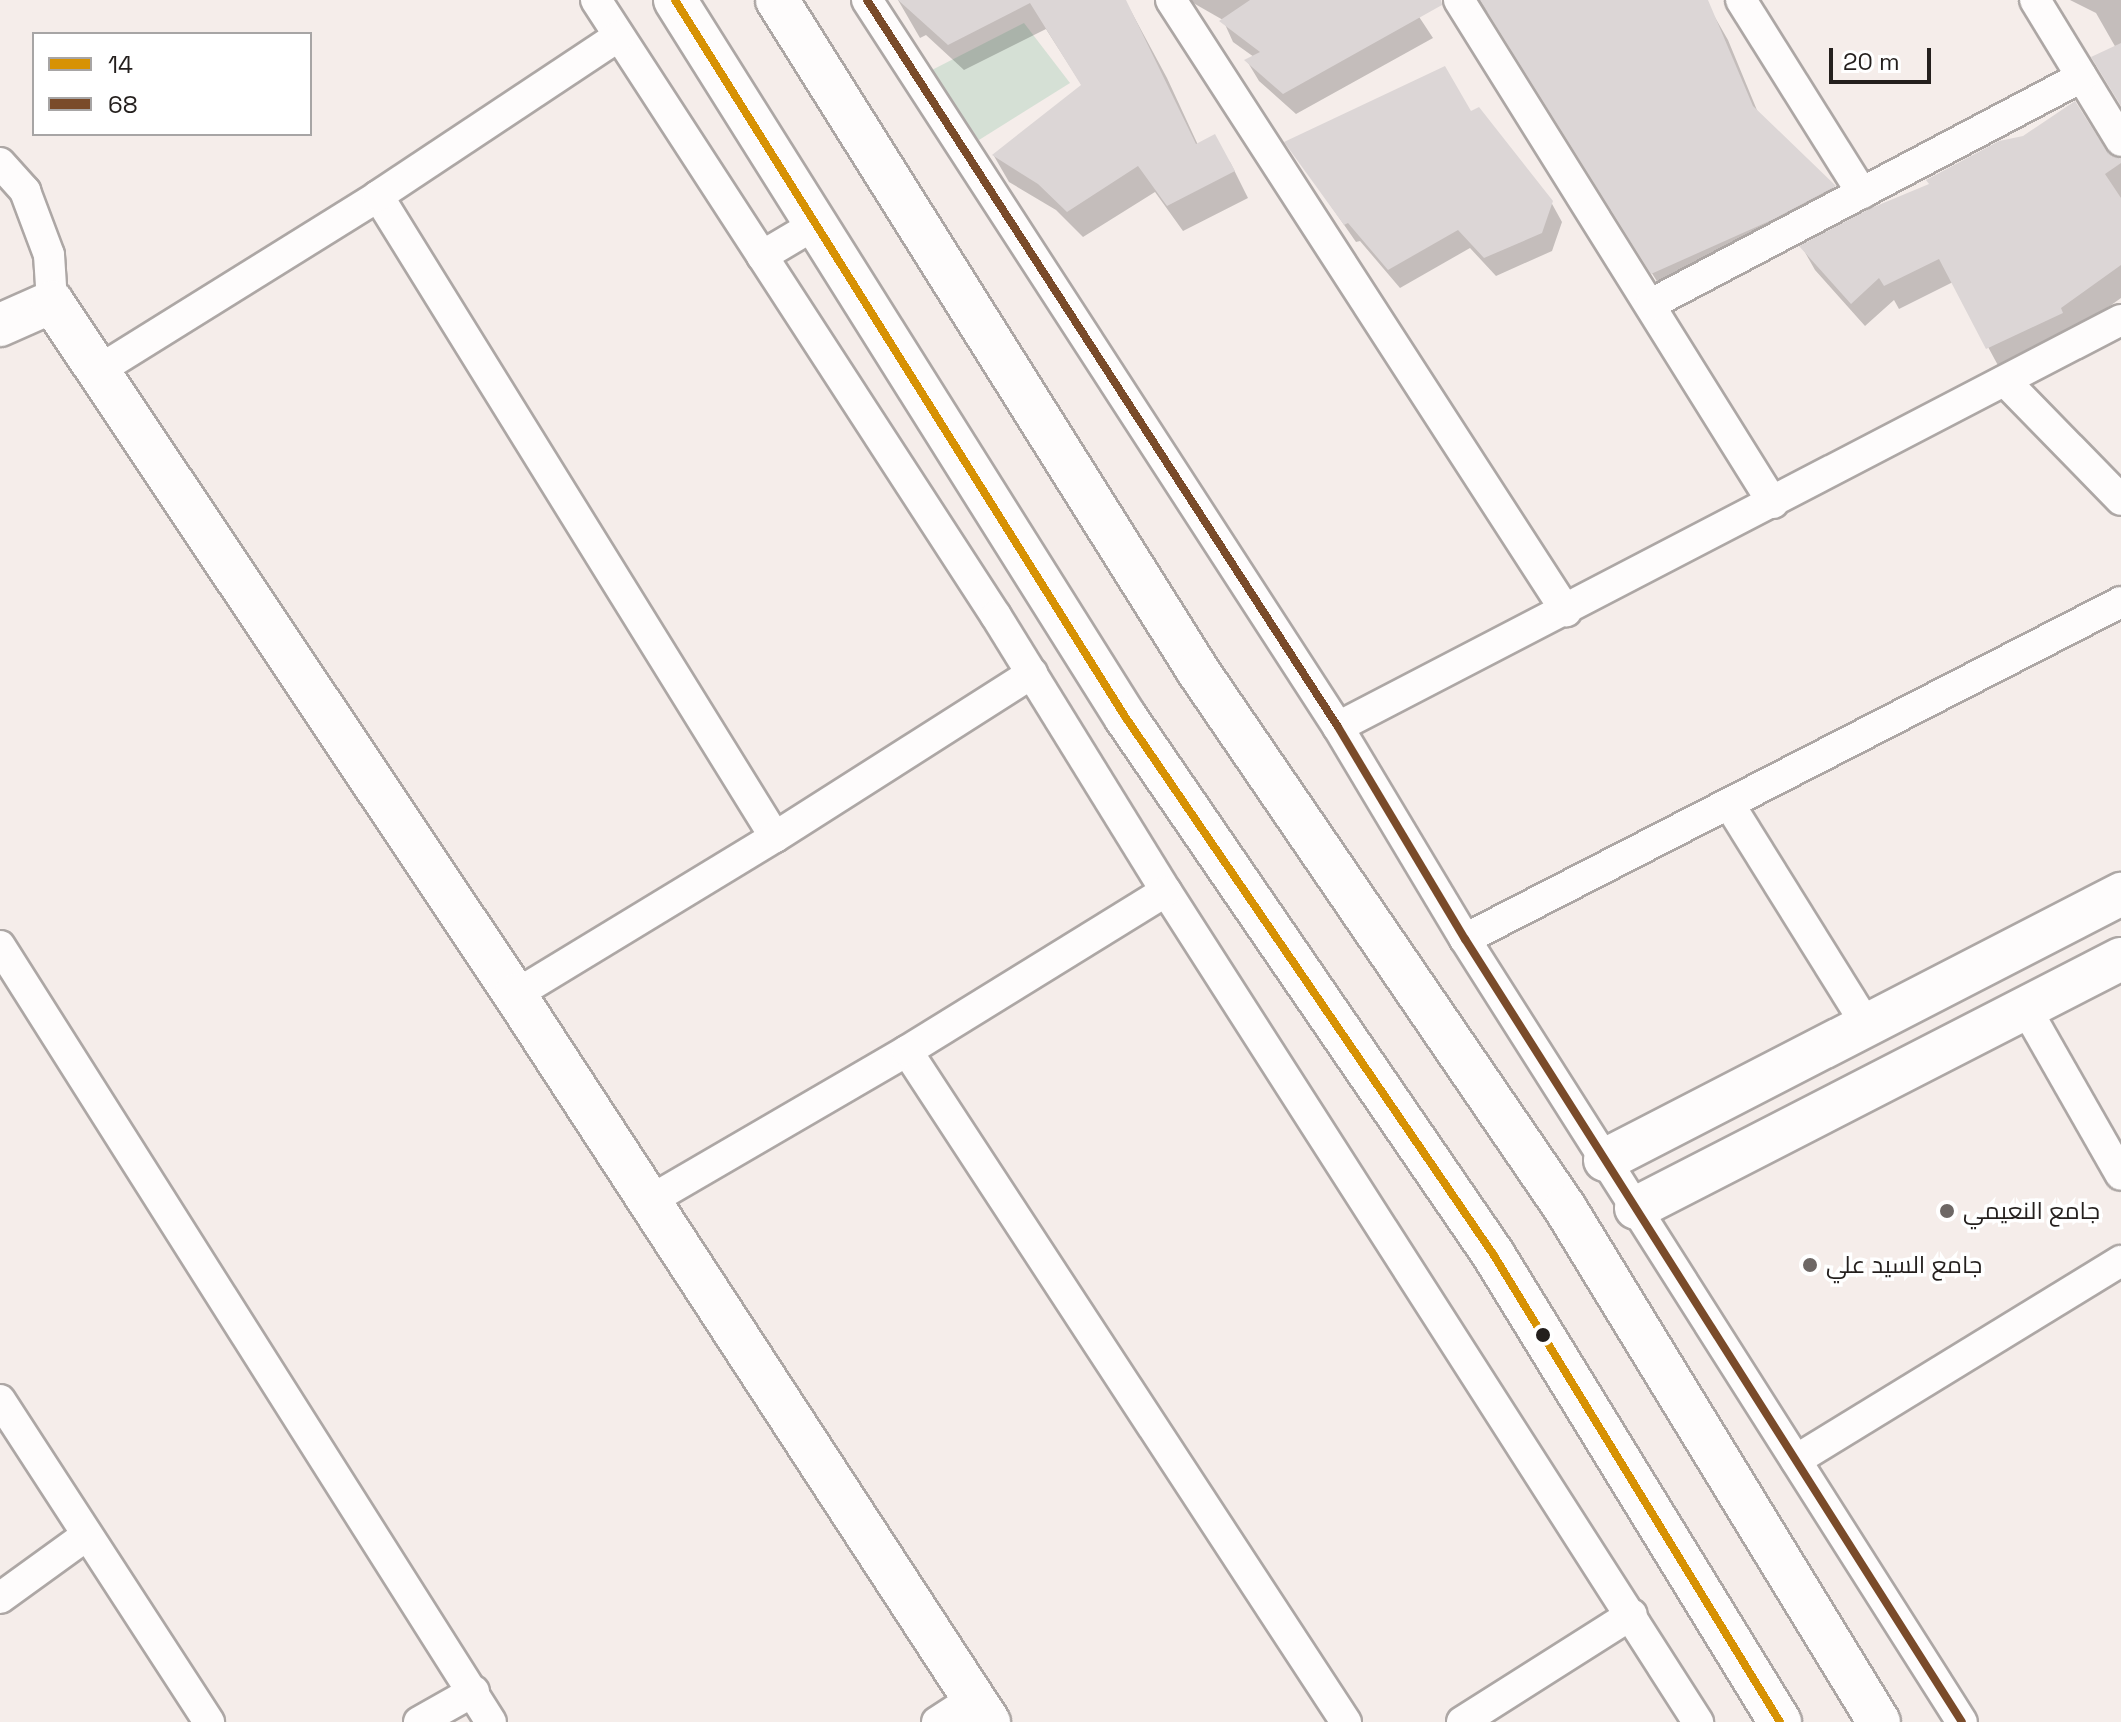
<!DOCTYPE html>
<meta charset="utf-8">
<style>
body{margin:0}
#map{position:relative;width:2121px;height:1722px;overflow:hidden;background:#f5edea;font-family:"Space Grotesk",Cairo,sans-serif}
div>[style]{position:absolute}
.green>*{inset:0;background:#d5e0d5}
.shadow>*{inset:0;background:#0003}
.building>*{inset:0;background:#dcd6d6}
.roads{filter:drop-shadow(2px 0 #ada7a5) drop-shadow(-2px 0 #ada7a5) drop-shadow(0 2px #ada7a5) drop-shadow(0 -2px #ada7a5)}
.street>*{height:30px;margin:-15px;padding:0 15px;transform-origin:15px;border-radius:15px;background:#fefcfc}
.secondary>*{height:42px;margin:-21px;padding:0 21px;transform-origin:21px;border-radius:21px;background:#fefcfc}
.bus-1>*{height:8px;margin:-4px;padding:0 4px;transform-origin:4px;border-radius:4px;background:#d79204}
.bus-2>*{height:8px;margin:-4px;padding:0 4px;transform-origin:4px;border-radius:4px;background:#7a4b2a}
.dots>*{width:22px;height:22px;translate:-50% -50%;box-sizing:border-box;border:4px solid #fff;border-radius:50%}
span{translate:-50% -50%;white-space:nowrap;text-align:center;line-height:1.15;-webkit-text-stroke:7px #fff;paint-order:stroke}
.poi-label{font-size:24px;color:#241f1d}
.left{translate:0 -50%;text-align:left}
.legend{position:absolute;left:32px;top:32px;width:280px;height:104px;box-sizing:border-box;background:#fff;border:2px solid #a7a5a5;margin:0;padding:10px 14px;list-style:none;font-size:24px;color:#241f1d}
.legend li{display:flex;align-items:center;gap:16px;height:40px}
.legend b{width:40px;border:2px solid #a7a5a5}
.scale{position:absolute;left:1829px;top:48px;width:102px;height:36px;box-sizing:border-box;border:4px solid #241f1d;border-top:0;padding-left:10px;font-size:24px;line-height:28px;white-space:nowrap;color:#241f1d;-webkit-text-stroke:6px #fff;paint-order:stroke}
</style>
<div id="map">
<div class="green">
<div style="clip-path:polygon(1024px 23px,1070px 83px,979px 140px,928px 72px)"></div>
</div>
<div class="shadow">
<div style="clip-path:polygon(898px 0,1125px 0,1167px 78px,1198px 145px,1230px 162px,1248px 198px,1183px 231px,1155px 192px,1083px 237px,1056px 210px,1009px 182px,994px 156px,1083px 87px,1046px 29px,964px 70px,926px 35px,920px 38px)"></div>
<div style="clip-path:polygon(1188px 0,1408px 0,1433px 38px,1296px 114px,1259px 81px,1247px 61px,1254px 57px,1233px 42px,1223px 20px)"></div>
<div style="clip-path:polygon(1477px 0,1705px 0,1728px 40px,1759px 115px,1834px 188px,1849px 214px,1668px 299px,1492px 17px)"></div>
<div style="clip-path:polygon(2070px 0,2121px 0,2121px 104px,2116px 48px,2096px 13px)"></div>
<div style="clip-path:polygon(1470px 114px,1551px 202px,1562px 222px,1552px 251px,1496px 276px,1470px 248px,1400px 288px,1360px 241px,1356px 242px,1287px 143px)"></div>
<div style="clip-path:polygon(2110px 158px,2121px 161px,2121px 298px,2072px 333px,2001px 371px,1953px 282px,1899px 309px,1894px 300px,1865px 326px,1815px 270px,1802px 247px)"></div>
</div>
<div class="building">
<div style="clip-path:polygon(898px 0,1126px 0,1196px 144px,1215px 134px,1235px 171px,1167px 206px,1138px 166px,1067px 212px,1038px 184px,992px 155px,1081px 85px,1030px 3px,948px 45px)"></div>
<div style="clip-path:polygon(1250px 0,1441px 0,1442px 5px,1283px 94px,1244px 60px,1260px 52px,1219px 21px)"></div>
<div style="clip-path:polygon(1480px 0,1708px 0,1753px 106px,1836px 186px,1774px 219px,1651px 274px)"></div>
<div style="clip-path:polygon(2121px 43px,2121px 106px,2091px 57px)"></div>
<div style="clip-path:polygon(1445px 66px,1471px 111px,1479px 107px,1553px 201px,1542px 233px,1484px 258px,1458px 230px,1388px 270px,1348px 223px,1344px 225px,1284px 142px)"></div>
<div style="clip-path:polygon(2075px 101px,2106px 150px,2121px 159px,2121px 163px,2105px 174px,2121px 198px,2121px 265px,2061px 308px,2063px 313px,1986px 349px,1939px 259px,1884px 286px,1879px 278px,1851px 304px,1799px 246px,1869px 209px,1929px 184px,1926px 180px,1999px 141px,2023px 136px)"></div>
</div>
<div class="roads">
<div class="street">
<div style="left:596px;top:0;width:734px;rotate:57deg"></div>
<div style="left:996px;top:616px;width:323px;rotate:58.3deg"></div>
<div style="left:1166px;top:891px;width:987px;rotate:57.37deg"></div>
<div style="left:867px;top:0;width:866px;rotate:57.06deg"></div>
<div style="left:1338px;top:727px;width:247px;rotate:59.1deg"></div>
<div style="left:1465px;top:939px;width:927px;rotate:57.6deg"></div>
<div style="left:1171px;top:0;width:728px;rotate:57.12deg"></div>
<div style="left:1459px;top:0;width:593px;rotate:58.03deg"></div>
<div style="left:1741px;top:0;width:228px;rotate:57.9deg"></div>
<div style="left:2035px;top:0;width:165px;rotate:58.6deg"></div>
<div style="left:0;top:163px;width:38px;rotate:48deg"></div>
<div style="left:25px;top:191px;width:68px;rotate:69.4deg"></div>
<div style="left:49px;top:255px;width:47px;rotate:86.3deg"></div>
<div style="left:378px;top:196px;width:754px;rotate:58.23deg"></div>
<div style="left:762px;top:256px;width:63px;rotate:-30.7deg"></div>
<div style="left:1651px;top:304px;width:487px;rotate:-27.8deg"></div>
<div style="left:99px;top:370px;width:329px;rotate:-31.9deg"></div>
<div style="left:378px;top:196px;width:289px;rotate:-33.6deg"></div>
<div style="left:2005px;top:381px;width:166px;rotate:45.7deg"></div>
<div style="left:1338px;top:727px;width:882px;rotate:-27.47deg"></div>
<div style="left:1729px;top:804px;width:259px;rotate:58.1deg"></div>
<div style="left:1465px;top:939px;width:737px;rotate:-27.19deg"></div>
<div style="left:0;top:946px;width:918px;rotate:57.68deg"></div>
<div style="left:515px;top:995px;width:304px;rotate:-31.3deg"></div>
<div style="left:775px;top:837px;width:305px;rotate:-32.5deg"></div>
<div style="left:2025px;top:1007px;width:193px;rotate:60.3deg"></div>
<div style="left:907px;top:1051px;width:802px;rotate:56.81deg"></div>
<div style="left:651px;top:1200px;width:296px;rotate:-30.2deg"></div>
<div style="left:907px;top:1051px;width:304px;rotate:-31.7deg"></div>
<div style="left:0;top:1400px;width:384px;rotate:57deg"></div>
<div style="left:1796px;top:1460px;width:381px;rotate:-31.5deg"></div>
<div style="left:0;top:1598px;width:107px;rotate:-35.9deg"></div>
<div style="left:419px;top:1722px;width:63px;rotate:-29.4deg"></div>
<div style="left:937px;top:1722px;width:44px;rotate:-33deg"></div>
<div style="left:1462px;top:1722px;width:201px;rotate:-32.4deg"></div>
</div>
<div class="secondary">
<div style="left:675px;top:0;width:848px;rotate:57.87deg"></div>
<div style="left:1126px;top:718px;width:650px;rotate:55.6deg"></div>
<div style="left:1493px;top:1254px;width:549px;rotate:58.48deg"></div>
<div style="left:777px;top:0;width:792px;rotate:57.89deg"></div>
<div style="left:1198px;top:671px;width:650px;rotate:55.65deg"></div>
<div style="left:1565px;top:1208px;width:602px;rotate:58.58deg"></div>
<div style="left:0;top:325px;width:57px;rotate:-23.9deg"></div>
<div style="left:52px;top:302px;width:833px;rotate:56.25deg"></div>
<div style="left:515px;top:995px;width:868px;rotate:56.9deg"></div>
<div style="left:1605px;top:1160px;width:581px;rotate:-27.27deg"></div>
<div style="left:1636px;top:1208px;width:545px;rotate:-27.18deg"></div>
</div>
</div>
<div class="bus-1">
<div style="left:675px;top:0;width:848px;rotate:57.87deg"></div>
<div style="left:1126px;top:718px;width:650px;rotate:55.6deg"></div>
<div style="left:1493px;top:1254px;width:549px;rotate:58.48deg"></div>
</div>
<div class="bus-2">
<div style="left:867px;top:0;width:866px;rotate:57.06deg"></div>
<div style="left:1338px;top:727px;width:247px;rotate:59.1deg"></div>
<div style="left:1465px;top:939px;width:927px;rotate:57.6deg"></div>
</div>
<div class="dots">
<div style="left:1947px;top:1211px;background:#6d6765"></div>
<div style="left:1810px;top:1265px;background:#6d6765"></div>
<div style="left:1543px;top:1335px;background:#241f1d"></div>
</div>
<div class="poi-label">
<span class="left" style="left:1963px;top:1211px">جامع النعيمي</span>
<span class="left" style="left:1826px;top:1265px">جامع السيد علي</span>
</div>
<ul class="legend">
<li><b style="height:10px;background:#d79204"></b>14</li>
<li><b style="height:10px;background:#7a4b2a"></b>68</li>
</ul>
<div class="scale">20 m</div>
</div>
